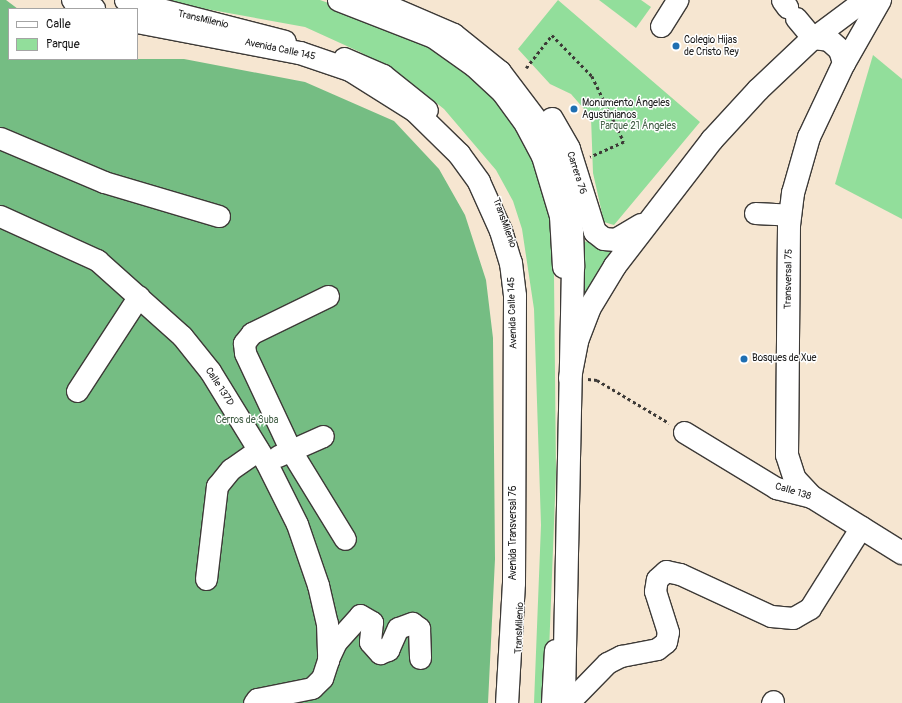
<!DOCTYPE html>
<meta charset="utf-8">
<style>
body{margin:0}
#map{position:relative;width:902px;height:703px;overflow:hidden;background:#f6e6d1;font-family:Pangolin,sans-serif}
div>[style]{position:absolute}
.green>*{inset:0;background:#92de9b}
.forest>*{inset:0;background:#75bd83}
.path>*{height:2.5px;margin-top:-1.25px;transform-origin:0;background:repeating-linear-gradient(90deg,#3d3a37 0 3px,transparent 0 6px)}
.roads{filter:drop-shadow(1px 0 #3d3a37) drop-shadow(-1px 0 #3d3a37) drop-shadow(0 1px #3d3a37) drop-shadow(0 -1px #3d3a37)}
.minor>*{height:21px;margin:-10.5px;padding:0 10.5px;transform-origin:10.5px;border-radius:10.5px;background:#fff}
.major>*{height:22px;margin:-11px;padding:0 11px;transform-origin:11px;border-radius:11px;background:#fff}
.dots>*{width:11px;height:11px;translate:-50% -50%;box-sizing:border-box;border:2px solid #fff;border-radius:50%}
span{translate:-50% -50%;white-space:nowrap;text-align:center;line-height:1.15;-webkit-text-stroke:3px #fff;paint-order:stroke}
.street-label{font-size:10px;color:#1c1c1c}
.poi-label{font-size:10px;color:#1c1c1c}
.left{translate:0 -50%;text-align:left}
.park-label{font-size:10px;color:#456048}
.legend{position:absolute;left:8px;top:8px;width:130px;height:52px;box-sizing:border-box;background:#fff;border:1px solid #a4a4a4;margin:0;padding:5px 7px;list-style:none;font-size:12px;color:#1c1c1c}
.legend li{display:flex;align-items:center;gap:8px;height:20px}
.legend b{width:20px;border:1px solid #a4a4a4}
</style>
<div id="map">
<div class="green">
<div style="clip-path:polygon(156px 0,320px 0,415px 34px,460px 61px,502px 102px,532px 150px,551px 219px,554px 275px,556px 472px,547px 703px,534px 703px,541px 525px,534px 309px,522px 229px,513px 201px,496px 170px,444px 109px,410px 82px,360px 52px,305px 27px)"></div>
<div style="clip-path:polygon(558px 0,700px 122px,614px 225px,604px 222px,593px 173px,591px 117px,571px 94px,550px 84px,518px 49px)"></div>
<div style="clip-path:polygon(599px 0,641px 0,651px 7px,636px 28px)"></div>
<div style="clip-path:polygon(873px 55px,902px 79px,902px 219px,835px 184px)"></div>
<div style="clip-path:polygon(583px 241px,617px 248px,582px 304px)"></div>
</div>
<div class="forest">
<div style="clip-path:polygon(0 0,6px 0,18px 9px,9px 9px,9px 59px,184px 59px,305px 82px,394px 121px,439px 169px,465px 215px,486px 280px,493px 338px,495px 559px,488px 703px,0 703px)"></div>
</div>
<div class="path">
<div style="left:526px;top:68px;width:42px;rotate:-51.8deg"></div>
<div style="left:552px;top:35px;width:57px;rotate:45.7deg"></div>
<div style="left:592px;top:76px;width:73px;rotate:64.1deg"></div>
<div style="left:624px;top:142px;width:37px;rotate:156deg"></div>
<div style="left:588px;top:379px;width:9px;rotate:6deg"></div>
<div style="left:597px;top:380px;width:84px;rotate:30.8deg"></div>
</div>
<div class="roads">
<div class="minor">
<div style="left:125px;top:0;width:165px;rotate:14.4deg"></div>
<div style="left:338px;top:0;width:102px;rotate:21.3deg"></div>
<div style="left:433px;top:37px;width:50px;rotate:35.3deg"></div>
<div style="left:474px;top:66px;width:38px;rotate:43deg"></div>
<div style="left:502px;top:92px;width:39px;rotate:54deg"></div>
<div style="left:525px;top:124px;width:36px;rotate:62deg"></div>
<div style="left:542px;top:156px;width:63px;rotate:73.3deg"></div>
<div style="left:560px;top:216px;width:51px;rotate:86.6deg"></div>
<div style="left:782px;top:0;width:9px;rotate:54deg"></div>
<div style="left:796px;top:18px;width:26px;rotate:50deg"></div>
<div style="left:813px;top:38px;width:64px;rotate:-36.7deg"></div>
<div style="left:661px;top:26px;width:31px;rotate:-58deg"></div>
<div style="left:344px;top:58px;width:43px;rotate:23.6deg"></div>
<div style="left:383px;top:75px;width:56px;rotate:38.5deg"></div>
<div style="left:844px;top:63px;width:73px;rotate:-60.3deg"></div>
<div style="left:0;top:138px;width:113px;rotate:22.9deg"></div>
<div style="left:104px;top:182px;width:120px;rotate:16.5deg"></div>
<div style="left:755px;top:213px;width:35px;rotate:3deg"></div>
<div style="left:0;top:216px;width:107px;rotate:24.4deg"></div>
<div style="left:97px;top:260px;width:114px;rotate:41.8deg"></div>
<div style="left:182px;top:336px;width:45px;rotate:51.3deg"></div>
<div style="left:210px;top:371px;width:107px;rotate:58.4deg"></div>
<div style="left:266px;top:462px;width:69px;rotate:63.4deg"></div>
<div style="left:297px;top:524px;width:65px;rotate:71deg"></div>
<div style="left:318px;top:585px;width:39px;rotate:77deg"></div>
<div style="left:327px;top:623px;width:37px;rotate:88deg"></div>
<div style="left:328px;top:660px;width:19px;rotate:108deg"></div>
<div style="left:322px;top:678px;width:14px;rotate:135deg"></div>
<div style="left:312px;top:688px;width:56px;rotate:168.7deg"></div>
<div style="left:257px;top:699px;width:5px;rotate:127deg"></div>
<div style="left:328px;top:296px;width:85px;rotate:154deg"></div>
<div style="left:252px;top:333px;width:13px;rotate:129deg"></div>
<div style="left:244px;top:343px;width:10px;rotate:84deg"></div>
<div style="left:245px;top:353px;width:108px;rotate:64.9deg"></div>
<div style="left:291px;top:451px;width:103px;rotate:58.5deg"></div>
<div style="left:77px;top:391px;width:113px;rotate:-56.9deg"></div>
<div style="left:684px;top:432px;width:108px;rotate:31.3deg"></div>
<div style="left:776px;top:488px;width:37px;rotate:14deg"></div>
<div style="left:278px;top:456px;width:49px;rotate:-24deg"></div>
<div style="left:206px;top:579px;width:94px;rotate:-83.3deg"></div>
<div style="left:217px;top:486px;width:22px;rotate:-51deg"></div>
<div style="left:231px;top:469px;width:33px;rotate:-35deg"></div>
<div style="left:328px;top:659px;width:19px;rotate:-65deg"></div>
<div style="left:336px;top:642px;width:36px;rotate:-48deg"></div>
<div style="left:360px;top:615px;width:14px;rotate:30deg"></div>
<div style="left:372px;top:622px;width:20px;rotate:96deg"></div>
<div style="left:370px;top:642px;width:15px;rotate:48deg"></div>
<div style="left:380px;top:653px;width:9px;rotate:-21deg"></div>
<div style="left:388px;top:650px;width:24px;rotate:-66deg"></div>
<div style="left:398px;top:628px;width:15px;rotate:-20deg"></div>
<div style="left:412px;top:623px;width:9px;rotate:36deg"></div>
<div style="left:419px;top:628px;width:30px;rotate:88deg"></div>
<div style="left:552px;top:703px;width:53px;rotate:-86.8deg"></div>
<div style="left:568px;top:703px;width:56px;rotate:-45.7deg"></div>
<div style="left:607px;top:663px;width:16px;rotate:-27deg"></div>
<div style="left:621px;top:656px;width:37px;rotate:-11deg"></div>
<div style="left:657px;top:649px;width:11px;rotate:-38deg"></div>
<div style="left:666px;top:642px;width:10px;rotate:-79deg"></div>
<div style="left:668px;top:632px;width:43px;rotate:-107.6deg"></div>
<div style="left:655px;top:591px;width:12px;rotate:-81deg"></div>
<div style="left:657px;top:579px;width:12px;rotate:-42deg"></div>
<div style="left:666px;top:571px;width:14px;rotate:12deg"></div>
<div style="left:680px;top:574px;width:100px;rotate:24.8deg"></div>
<div style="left:771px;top:616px;width:22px;rotate:5deg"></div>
<div style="left:793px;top:618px;width:20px;rotate:-30deg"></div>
<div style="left:810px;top:608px;width:96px;rotate:-57.8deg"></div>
<div style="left:772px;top:703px;width:2px;rotate:-63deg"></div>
</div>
<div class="major">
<div style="left:73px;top:0;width:23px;rotate:23deg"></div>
<div style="left:373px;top:0;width:88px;rotate:23.4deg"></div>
<div style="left:454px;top:35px;width:59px;rotate:38.8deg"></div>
<div style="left:500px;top:72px;width:71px;rotate:53deg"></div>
<div style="left:543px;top:129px;width:59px;rotate:69.1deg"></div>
<div style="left:564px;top:184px;width:48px;rotate:80.3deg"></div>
<div style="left:572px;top:231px;width:36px;rotate:88deg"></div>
<div style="left:573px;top:267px;width:436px;rotate:91.2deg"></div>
<div style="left:137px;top:22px;width:166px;rotate:10.8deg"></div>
<div style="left:300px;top:53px;width:53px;rotate:18.8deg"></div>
<div style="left:350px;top:70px;width:77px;rotate:32.2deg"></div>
<div style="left:415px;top:111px;width:62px;rotate:44.3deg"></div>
<div style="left:459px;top:154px;width:34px;rotate:54deg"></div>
<div style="left:479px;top:182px;width:54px;rotate:65.8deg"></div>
<div style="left:501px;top:231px;width:34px;rotate:73deg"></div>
<div style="left:511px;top:263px;width:33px;rotate:83deg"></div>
<div style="left:515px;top:296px;width:287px;rotate:90.2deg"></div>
<div style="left:514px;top:583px;width:120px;rotate:93.3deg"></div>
<div style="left:552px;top:119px;width:34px;rotate:60deg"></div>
<div style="left:569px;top:149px;width:87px;rotate:72.6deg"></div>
<div style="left:595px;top:232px;width:11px;rotate:38deg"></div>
<div style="left:604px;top:239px;width:12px;rotate:5deg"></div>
<div style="left:616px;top:240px;width:29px;rotate:-31deg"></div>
<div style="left:570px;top:378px;width:38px;rotate:-79deg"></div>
<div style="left:577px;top:341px;width:34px;rotate:-69deg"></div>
<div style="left:589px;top:309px;width:50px;rotate:-58.8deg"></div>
<div style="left:615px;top:266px;width:159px;rotate:-52.4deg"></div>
<div style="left:712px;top:140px;width:68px;rotate:-47.4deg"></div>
<div style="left:758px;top:90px;width:76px;rotate:-43.4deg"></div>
<div style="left:813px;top:38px;width:16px;rotate:7deg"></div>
<div style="left:829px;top:40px;width:15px;rotate:42deg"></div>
<div style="left:840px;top:50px;width:14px;rotate:73deg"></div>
<div style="left:844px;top:63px;width:82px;rotate:115.3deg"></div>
<div style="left:809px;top:137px;width:58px;rotate:105.9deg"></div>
<div style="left:793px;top:193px;width:33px;rotate:97deg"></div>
<div style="left:789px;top:226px;width:229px;rotate:90.5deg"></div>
<div style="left:787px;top:455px;width:25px;rotate:72deg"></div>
<div style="left:795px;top:479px;width:25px;rotate:47deg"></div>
<div style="left:812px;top:497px;width:106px;rotate:31.9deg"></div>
</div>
</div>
<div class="dots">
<div style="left:676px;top:46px;background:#1f6fb2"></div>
<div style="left:574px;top:109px;background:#1f6fb2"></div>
<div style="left:744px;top:359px;background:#1f6fb2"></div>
</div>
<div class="street-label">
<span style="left:203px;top:20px;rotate:13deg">TransMilenio</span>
<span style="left:280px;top:50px;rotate:12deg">Avenida Calle 145</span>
<span style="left:576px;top:173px;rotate:72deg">Carrera 76</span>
<span style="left:504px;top:223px;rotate:70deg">TransMilenio</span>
<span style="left:789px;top:279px;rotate:-89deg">Transversal 75</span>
<span style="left:513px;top:313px;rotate:-92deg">Avenida Calle 145</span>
<span style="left:219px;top:387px;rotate:57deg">Calle 137D</span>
<span style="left:793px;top:492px;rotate:17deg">Calle 138</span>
<span style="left:514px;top:533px;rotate:-90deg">Avenida Transversal 76</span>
<span style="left:520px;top:628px;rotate:-88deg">TransMilenio</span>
</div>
<div class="poi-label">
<span class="left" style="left:684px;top:46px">Colegio Hijas<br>de Cristo Rey</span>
<span class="left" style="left:582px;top:109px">Monumento Ángeles<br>Agustinianos</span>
<span class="left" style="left:752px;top:359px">Bosques de Xue</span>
</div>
<div class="park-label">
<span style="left:638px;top:127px">Parque 21 Ángeles</span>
<span style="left:247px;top:421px">Cerros de Suba</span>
</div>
<ul class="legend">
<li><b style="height:5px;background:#fff"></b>Calle</li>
<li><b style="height:11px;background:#92de9b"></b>Parque</li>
</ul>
</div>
